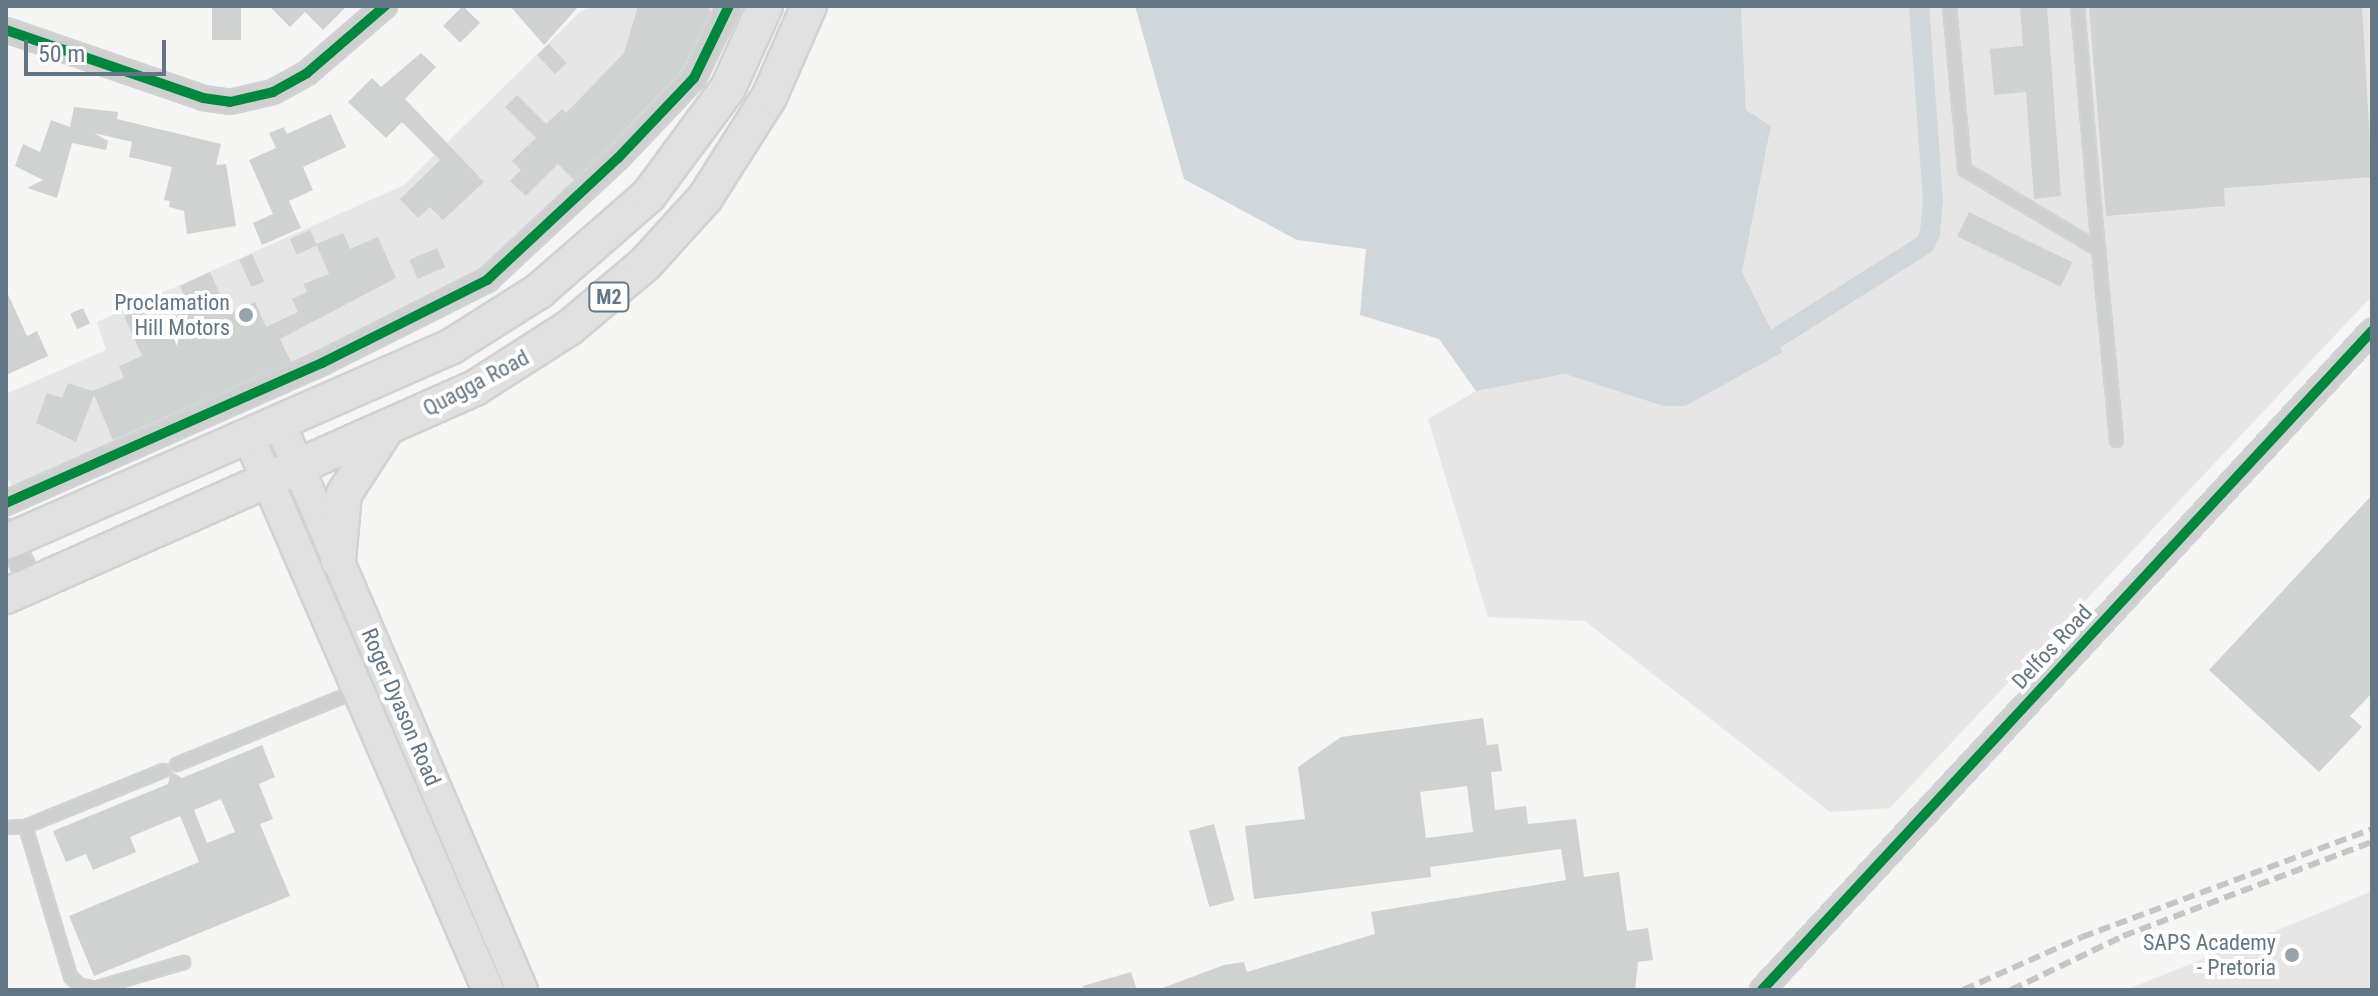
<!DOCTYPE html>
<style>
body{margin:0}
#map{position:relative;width:2378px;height:996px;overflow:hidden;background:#f5f5f3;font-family:"Roboto Condensed",sans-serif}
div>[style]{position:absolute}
.built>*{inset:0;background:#e5e6e5}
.water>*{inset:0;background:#cfd7da}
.canal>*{height:20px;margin:-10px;padding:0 10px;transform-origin:10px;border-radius:10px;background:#cfd7da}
.building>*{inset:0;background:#d0d2d2;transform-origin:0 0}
.roads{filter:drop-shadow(2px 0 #d1d3d3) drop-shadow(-2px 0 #d1d3d3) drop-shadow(0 2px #d1d3d3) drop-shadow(0 -2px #d1d3d3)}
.service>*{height:11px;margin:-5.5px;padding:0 5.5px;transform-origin:5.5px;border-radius:5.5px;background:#ced0d0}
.minor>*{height:22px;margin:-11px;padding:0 11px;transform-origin:11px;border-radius:11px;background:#ced0d0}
.secondary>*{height:30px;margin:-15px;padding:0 15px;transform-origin:15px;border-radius:15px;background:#e1e1e2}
.primary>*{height:34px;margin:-17px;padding:0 17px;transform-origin:17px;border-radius:17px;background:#e1e1e2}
.rail>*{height:6px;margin-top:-3px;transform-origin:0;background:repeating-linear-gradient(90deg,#c4c5c6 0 12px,transparent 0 18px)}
.cycleway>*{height:10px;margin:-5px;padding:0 5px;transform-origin:5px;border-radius:5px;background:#00873e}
.dots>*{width:22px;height:22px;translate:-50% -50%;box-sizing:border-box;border:4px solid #fff;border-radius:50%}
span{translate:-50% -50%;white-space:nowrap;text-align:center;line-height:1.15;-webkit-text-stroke:8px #fff;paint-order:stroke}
.shield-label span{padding:2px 6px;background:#fff;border:2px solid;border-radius:6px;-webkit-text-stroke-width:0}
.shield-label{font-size:20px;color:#637685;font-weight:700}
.poi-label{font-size:22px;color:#637685}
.right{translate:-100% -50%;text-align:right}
.street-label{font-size:22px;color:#637685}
.frame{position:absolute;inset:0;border:8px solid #637685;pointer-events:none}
.scale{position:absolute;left:24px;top:40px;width:142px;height:36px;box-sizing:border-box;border:4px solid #637685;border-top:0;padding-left:10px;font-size:24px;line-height:28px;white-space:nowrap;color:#637685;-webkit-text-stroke:6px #fff;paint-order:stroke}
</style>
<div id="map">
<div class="built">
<div style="clip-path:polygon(592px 6px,718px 6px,696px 66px,469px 290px,16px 494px,6px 474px,6px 394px,106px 350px,97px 322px,404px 185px,580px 12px)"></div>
<div style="clip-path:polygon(1741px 6px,2372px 6px,2372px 296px,1890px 808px,1830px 812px,1585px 621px,1488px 617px,1428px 419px,1476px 391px,1565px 374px,1663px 406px,1783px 351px,1742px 272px,1771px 127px,1746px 110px)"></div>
<div style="clip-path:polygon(2372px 891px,2372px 990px,2125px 990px,2300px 921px)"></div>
</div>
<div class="water">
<div style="clip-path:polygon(1135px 6px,1741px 6px,1746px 110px,1771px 126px,1742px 272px,1783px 352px,1685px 406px,1663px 406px,1565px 374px,1476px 391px,1439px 339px,1360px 315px,1366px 249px,1297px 240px,1184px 179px)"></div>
</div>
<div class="canal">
<div style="left:1775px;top:339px;width:178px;rotate:-32.3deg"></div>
<div style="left:1925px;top:244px;width:12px;rotate:-66deg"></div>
<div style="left:1930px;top:233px;width:32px;rotate:-85deg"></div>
<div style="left:1933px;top:201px;width:196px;rotate:-94.1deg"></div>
</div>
<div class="building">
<div style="left:212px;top:6px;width:29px;height:34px"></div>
<div style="clip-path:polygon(269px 6px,347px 6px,323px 30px,305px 12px,290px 27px)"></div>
<div style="left:463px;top:6px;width:24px;height:28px;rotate:45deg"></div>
<div style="clip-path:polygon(510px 6px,579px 6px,544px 45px)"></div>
<div style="clip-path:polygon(638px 6px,708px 6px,711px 12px,682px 70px,608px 148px,574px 180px,558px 164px,526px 196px,510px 181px,521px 170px,512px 161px,536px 138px,505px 107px,517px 95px,546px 124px,562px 109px,566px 113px,624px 53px)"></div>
<div style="clip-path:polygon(2020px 6px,2047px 6px,2061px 196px,2034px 199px,2026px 92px,1994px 95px,1990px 49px,2023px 46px)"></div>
<div style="clip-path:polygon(2089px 6px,2362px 6px,2372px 177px,2224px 188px,2225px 206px,2106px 216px)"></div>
<div style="left:549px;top:44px;width:26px;height:16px;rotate:47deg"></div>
<div style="clip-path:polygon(421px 53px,436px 67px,405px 99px,484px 182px,443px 220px,430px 207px,418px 218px,400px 199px,440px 160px,402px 122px,386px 138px,348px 102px,372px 78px,381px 87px)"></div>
<div style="clip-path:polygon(74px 107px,118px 112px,117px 119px,221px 144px,216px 165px,226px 164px,236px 226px,187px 234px,184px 211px,169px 207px,170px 201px,164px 200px,172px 167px,129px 157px,132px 142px,94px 133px,108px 141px,106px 150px,72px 143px,57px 198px,27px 188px,43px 180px,15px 166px,23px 144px,40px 152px,51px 120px,70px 127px)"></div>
<div style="clip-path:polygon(331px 114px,346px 147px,303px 167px,313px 190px,289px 201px,301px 228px,262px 245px,253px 223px,273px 214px,249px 160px,276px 148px,269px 133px,284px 127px,287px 134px)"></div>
<div style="left:1969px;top:212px;width:115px;height:27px;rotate:26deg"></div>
<div style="left:310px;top:230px;width:17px;height:22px;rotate:66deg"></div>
<div style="clip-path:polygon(343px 233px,350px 249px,378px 237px,396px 278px,280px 339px,291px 362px,113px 440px,94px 395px,76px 442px,36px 423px,47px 393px,62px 398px,68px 383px,92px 391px,124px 378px,119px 366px,142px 356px,124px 316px,142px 309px,149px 327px,190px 309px,180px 286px,210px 272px,229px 314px,255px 302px,266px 327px,298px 312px,292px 299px,307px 292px,303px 284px,329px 274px,316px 244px)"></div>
<div style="left:437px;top:248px;width:21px;height:30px;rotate:67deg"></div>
<div style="left:252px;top:254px;width:30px;height:14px;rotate:66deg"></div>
<div style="clip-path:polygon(6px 290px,27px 336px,37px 331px,48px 356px,6px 375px)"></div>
<div style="left:83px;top:308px;width:17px;height:14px;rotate:66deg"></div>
<div style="clip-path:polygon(2372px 495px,2372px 693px,2350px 716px,2362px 727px,2319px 772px,2209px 670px)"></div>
<div style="clip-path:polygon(evenodd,1483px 718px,1487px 745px,1498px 744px,1502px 771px,1491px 772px,1495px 810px,1526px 806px,1528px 824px,1576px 819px,1584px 877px,1619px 872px,1627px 931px,1648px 928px,1653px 960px,1638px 962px,1635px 990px,1157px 990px,1224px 965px,1244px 962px,1247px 972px,1375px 934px,1371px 912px,1566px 880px,1561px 849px,1430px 867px,1431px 877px,1254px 899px,1245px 826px,1305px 819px,1298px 767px,1341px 737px,1483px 718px,1467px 786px,1473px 832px,1426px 838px,1420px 792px,1467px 786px)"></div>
<div style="clip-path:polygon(evenodd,262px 745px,275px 777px,259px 784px,273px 819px,260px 824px,290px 896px,94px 976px,69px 916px,199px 862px,180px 816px,130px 837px,136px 852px,93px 870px,86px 854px,66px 862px,53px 831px,168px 784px,171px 771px,182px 778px,262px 745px,221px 799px,235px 832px,207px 843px,194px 810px,221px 799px)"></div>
<div style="left:1214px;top:824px;width:79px;height:26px;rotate:75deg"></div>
<div style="clip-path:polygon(1131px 972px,1137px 990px,1084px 990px,1083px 986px)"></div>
</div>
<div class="roads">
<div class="service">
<div style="left:1949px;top:6px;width:164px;rotate:84.7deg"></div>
<div style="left:1964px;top:169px;width:156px;rotate:30.8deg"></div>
<div style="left:2098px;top:249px;width:192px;rotate:84.6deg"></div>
<div style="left:2077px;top:6px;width:244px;rotate:85.1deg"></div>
<div style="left:176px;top:764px;width:196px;rotate:-22.2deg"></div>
<div style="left:25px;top:826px;width:157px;rotate:73.3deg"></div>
<div style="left:70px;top:976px;width:11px;rotate:45deg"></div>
<div style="left:78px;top:984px;width:16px;rotate:14deg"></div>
<div style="left:94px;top:988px;width:93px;rotate:-16.3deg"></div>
<div style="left:6px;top:827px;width:19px;rotate:-3deg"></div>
<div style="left:25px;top:826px;width:149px;rotate:-22.1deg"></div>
</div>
<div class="minor">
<div style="left:6px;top:30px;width:208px;rotate:19deg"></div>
<div style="left:203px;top:98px;width:27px;rotate:8deg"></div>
<div style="left:230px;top:102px;width:44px;rotate:-13.1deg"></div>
<div style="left:273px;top:92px;width:39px;rotate:-29deg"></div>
<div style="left:307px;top:73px;width:103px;rotate:-40.7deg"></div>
<div style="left:6px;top:503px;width:346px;rotate:-23.9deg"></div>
<div style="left:322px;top:363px;width:185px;rotate:-26.7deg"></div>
<div style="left:487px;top:280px;width:179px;rotate:-43deg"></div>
<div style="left:618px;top:158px;width:110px;rotate:-46.5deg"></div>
<div style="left:694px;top:78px;width:80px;rotate:-64.1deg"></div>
<div style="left:6px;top:531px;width:59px;rotate:63.9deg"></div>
<div style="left:1762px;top:990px;width:898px;rotate:-47.21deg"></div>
</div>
<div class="secondary">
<div style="left:280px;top:424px;width:616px;rotate:66.85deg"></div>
<div style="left:249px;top:438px;width:602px;rotate:66.59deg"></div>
</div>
<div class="primary">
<div style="left:6px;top:542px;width:487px;rotate:-23.7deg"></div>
<div style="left:452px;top:346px;width:103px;rotate:-32.3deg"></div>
<div style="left:539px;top:291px;width:145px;rotate:-41.1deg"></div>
<div style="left:648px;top:196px;width:134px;rotate:-53.5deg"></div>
<div style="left:728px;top:88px;width:90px;rotate:-65.7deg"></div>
<div style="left:338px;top:560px;width:66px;rotate:-84.8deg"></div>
<div style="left:344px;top:494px;width:77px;rotate:-57.1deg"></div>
<div style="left:6px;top:596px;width:513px;rotate:-23.92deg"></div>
<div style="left:475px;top:388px;width:112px;rotate:-32.6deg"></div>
<div style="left:569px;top:328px;width:99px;rotate:-40.1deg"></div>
<div style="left:645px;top:264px;width:89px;rotate:-47.7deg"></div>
<div style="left:705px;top:198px;width:120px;rotate:-57.6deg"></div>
<div style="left:769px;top:97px;width:99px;rotate:-66.3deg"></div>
</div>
</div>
<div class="rail">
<div style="left:1963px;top:990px;width:130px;rotate:-24deg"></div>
<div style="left:2082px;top:937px;width:309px;rotate:-20.4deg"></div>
<div style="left:2011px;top:990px;width:124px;rotate:-25.7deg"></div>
<div style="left:2123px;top:936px;width:266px;rotate:-20.7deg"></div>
</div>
<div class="cycleway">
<div style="left:6px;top:30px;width:208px;rotate:19deg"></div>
<div style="left:203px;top:98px;width:27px;rotate:8deg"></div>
<div style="left:230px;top:102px;width:44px;rotate:-13.1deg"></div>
<div style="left:273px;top:92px;width:39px;rotate:-29deg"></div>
<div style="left:307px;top:73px;width:103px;rotate:-40.7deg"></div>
<div style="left:6px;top:503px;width:346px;rotate:-23.9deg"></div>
<div style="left:322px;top:363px;width:185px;rotate:-26.7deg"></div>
<div style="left:487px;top:280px;width:179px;rotate:-43deg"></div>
<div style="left:618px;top:158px;width:110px;rotate:-46.5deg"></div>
<div style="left:694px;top:78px;width:80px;rotate:-64.1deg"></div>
<div style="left:1762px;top:990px;width:898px;rotate:-47.21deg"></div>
</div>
<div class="dots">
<div style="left:246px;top:315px;background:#96a2ac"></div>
<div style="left:2292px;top:955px;background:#96a2ac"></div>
</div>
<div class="shield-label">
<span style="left:609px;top:297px">M2</span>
</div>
<div class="poi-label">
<span class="right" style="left:230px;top:315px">Proclamation<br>Hill Motors</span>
<span class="right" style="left:2276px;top:955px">SAPS Academy<br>- Pretoria</span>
</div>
<div class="street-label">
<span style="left:476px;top:383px;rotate:-28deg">Quagga Road</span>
<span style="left:2052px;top:647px;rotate:-47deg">Delfos Road</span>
<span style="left:401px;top:707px;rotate:67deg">Roger Dyason Road</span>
</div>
<div class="frame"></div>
<div class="scale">50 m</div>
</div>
